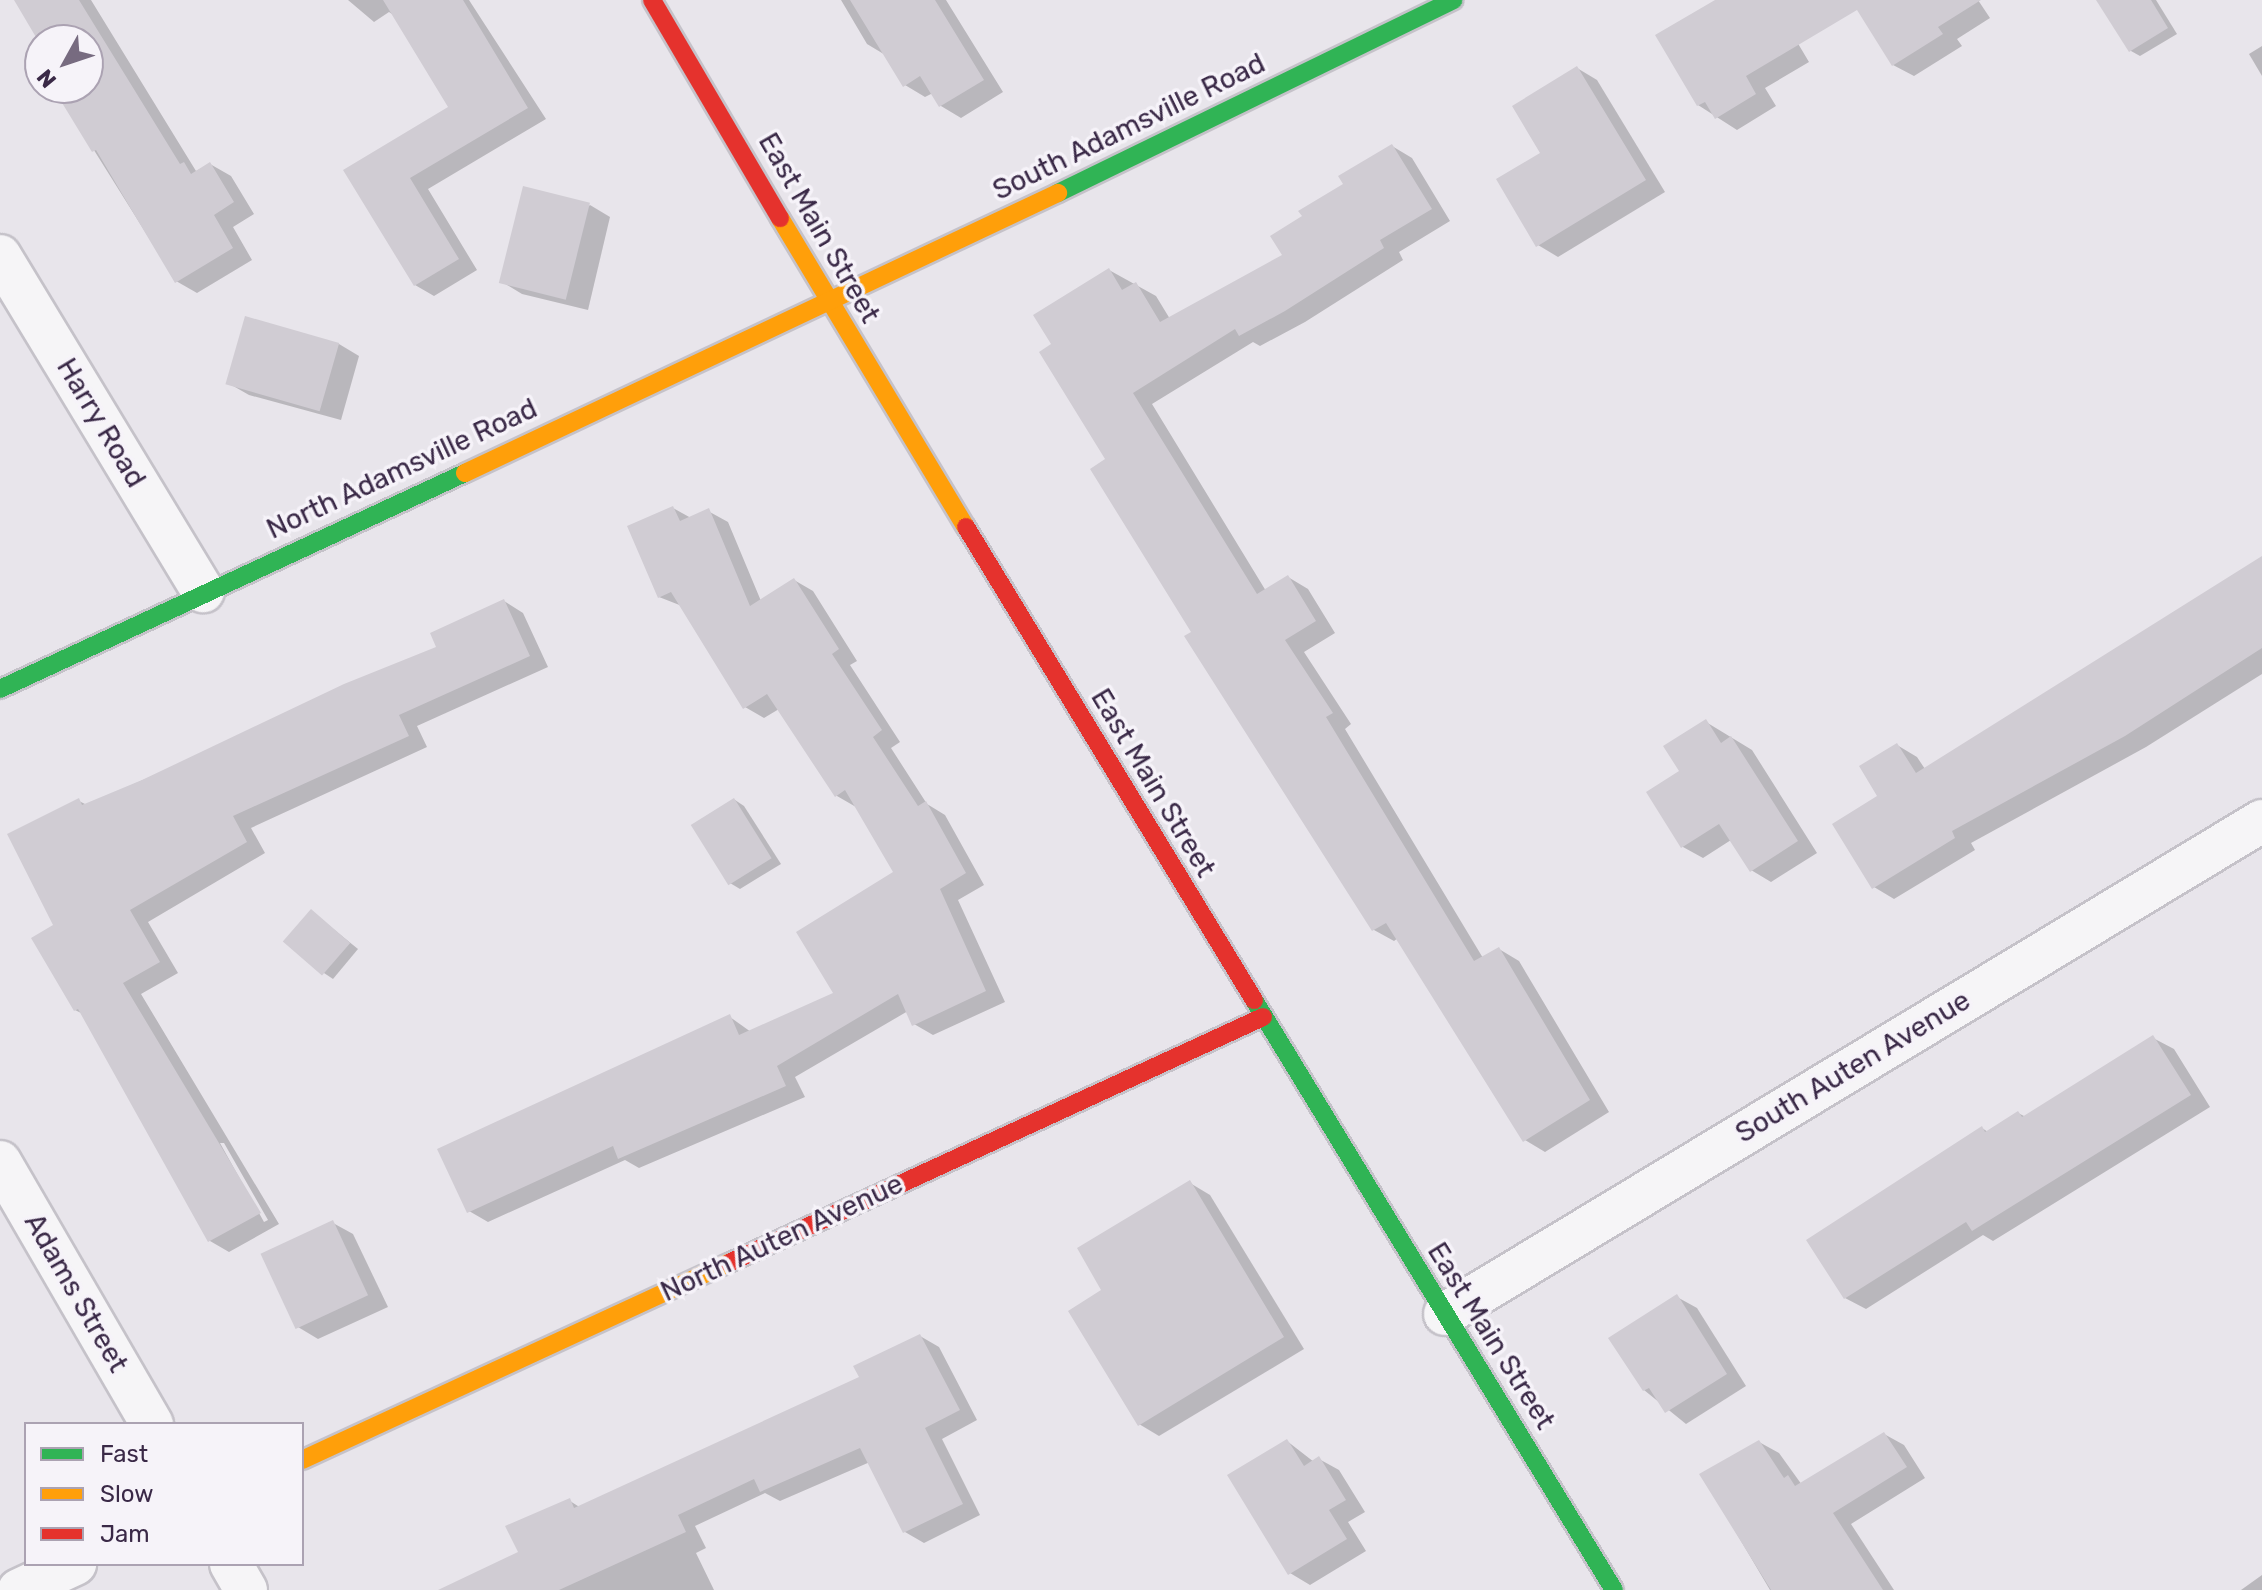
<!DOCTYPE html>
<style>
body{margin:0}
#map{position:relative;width:2262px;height:1590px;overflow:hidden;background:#e8e5eb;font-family:Rubik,sans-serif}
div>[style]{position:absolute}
.shadow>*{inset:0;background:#0003}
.building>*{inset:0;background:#d0ccd3;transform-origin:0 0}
.roads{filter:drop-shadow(2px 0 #c5c2c9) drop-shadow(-2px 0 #c5c2c9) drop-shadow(0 2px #c5c2c9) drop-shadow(0 -2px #c5c2c9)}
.street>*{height:42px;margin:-21px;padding:0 21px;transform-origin:21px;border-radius:21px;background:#f6f5f7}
.fast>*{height:18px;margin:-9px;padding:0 9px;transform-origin:9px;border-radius:9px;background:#30b455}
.slow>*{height:18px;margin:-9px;padding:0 9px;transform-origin:9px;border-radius:9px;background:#ff9f0a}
.jam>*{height:18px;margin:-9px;padding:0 9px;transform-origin:9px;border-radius:9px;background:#e5322d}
span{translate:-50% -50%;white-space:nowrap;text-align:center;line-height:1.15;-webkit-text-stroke:7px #f6f3f9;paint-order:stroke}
.street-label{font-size:28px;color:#3a2947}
.legend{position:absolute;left:24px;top:1422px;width:280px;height:144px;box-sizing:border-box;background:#f6f3f9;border:2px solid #aba2b2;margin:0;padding:10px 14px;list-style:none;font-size:24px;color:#3a2947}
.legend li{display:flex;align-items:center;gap:16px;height:40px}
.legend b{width:40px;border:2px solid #aba2b2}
.north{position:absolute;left:24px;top:24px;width:80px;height:80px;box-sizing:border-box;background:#f6f3f9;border:2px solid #aba2b2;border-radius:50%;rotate:230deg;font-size:22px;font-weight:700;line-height:32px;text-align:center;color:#3a2947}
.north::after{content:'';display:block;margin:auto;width:28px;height:36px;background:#776b80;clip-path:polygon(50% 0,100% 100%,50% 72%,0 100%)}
</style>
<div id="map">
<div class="shadow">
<div style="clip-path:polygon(16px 0,91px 0,196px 171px,210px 164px,231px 176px,254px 214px,233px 227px,252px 260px,197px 293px,176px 281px,55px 88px,88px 88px,88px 40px)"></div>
<div style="clip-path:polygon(348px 0,469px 0,546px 119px,428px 189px,477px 270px,434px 296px,415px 285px,346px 171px,450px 108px,395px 16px,389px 12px,374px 22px)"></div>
<div style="clip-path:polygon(841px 0,946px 0,1003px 92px,961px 118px,941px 106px,933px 93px,925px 97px,905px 85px,887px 56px,867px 44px)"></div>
<div style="clip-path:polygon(1725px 0,1772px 0,1809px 62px,1765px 88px,1776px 106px,1737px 130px,1698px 105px)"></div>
<div style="clip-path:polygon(1853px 0,1978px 0,1990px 18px,1957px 39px,1962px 46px,1914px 76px,1893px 65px)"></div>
<div style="clip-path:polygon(2104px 0,2156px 0,2177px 34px,2140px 56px,2131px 51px)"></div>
<div style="clip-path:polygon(2262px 46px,2262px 76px,2249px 54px)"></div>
<div style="clip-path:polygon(1577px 68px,1597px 80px,1665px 192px,1558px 257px,1538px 245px,1543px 153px)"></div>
<div style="clip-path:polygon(1392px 146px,1412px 158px,1450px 221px,1399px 252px,1403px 260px,1305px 322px,1260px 346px,1253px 342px,1152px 404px,1266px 591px,1288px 577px,1308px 589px,1335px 633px,1304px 652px,1351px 724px,1345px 729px,1483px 958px,1499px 949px,1519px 961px,1609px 1112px,1545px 1152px,1525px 1140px,1398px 938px,1394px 941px,1374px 930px,1193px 633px,1054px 345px,1109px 270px,1156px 296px,1170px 319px,1284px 256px,1305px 217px)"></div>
<div style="clip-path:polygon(590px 205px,610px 217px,588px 310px,522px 294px,502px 282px)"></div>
<div style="clip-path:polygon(339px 344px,359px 356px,341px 420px,249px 395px,228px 383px)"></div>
<div style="clip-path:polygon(673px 508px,691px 518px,708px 511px,728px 522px,761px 601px,794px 580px,813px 591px,857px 661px,850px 665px,900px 742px,891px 748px,927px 804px,945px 815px,984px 885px,958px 900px,1005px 1002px,933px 1035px,914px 1024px,908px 1011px,795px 1077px,805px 1097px,639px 1168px,625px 1160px,488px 1222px,469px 1211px,730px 1017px,751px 1032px,836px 994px,896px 873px,856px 807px,837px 796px,779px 709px,764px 718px,745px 707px,682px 606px,659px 597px)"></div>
<div style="clip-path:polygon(2262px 559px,2262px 674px,2146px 747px,1971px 843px,1975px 850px,1894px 899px,1874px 887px,1879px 796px,1897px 745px,1917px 757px,1925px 769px)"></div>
<div style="clip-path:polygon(evenodd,504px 601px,523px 613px,548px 667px,417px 726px,427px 747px,251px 828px,265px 853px,148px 922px,178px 973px,141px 994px,279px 1224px,229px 1252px,210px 1241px,83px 1014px,75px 1010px,55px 926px,79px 801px,87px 805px,439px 648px,504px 601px,220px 1143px,224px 1143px,268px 1220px,264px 1222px,220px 1143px)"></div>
<div style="clip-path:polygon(1706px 722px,1752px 750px,1817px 853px,1771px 882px,1751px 870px,1731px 840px,1703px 858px,1683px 847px,1682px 772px)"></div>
<div style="clip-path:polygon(735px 800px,744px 806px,781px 864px,740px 889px,730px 883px)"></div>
<div style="clip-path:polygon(311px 911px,358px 949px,333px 979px,324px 973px)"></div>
<div style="clip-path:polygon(2153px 1038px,2174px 1049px,2210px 1107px,1993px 1241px,1983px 1235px,1866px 1309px,1845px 1298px,1982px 1128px,1988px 1132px,2018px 1113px,2026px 1117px)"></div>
<div style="clip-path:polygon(1190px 1183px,1210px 1195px,1304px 1349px,1159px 1436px,1139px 1424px,1104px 1291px)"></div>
<div style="clip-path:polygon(333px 1223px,353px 1234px,388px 1307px,318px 1339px,298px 1327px)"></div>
<div style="clip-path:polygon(1677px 1297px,1697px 1308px,1746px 1386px,1686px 1424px,1644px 1390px)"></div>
<div style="clip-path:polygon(920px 1336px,939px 1347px,977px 1420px,942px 1439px,980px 1515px,924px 1543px,905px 1532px,870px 1462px,780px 1501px,765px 1493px,695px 1526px,706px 1548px,696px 1553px,714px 1590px,443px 1590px,520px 1553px,570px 1501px,581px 1508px,861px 1378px)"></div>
<div style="clip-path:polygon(1884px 1434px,1904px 1445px,1925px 1478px,1851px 1524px,1894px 1590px,1770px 1590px,1702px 1475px,1759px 1442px,1779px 1453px,1802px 1485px)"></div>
<div style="clip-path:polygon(1287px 1441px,1314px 1462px,1319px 1459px,1339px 1470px,1365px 1512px,1348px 1522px,1366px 1551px,1310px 1585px,1290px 1573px)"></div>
<div style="clip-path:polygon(2262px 1575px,2262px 1590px,2241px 1590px)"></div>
</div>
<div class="building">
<div style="clip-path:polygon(14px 0,79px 0,180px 164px,184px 162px,191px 174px,210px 162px,234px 202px,214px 215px,233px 248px,175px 283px,96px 150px,92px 152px,53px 88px,88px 88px,88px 40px,40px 44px)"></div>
<div style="clip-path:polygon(383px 0,463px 0,528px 108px,410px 178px,459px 259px,414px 286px,343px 170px,448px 107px)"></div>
<div style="clip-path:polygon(850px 0,935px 0,984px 80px,939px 107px,920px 76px,903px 87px)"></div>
<div style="clip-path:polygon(1715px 0,1981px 0,1938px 27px,1943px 34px,1892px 66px,1857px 10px,1746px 76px,1756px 94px,1715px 119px,1705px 102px,1697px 106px,1655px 35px)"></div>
<div style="clip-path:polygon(2096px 0,2151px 0,2168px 28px,2129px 52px)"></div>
<div style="clip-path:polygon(1577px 66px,1646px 180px,1536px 247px,1496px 179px,1540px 153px,1512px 106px)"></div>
<div style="clip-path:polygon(1392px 144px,1432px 209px,1380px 240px,1384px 248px,1285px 311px,1239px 336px,1235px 329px,1133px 393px,1257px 594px,1288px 575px,1316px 621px,1285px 640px,1333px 713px,1326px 717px,1474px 961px,1499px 947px,1590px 1100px,1523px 1142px,1386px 923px,1372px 931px,1184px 636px,1191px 632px,1090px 469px,1105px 459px,1039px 352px,1051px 344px,1033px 315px,1109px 268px,1122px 290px,1136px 282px,1160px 322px,1282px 255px,1270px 236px,1302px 216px,1298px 211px,1343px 184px,1338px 176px)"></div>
<div style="left:523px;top:186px;width:69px;height:100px;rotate:14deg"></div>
<div style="left:245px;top:316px;width:98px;height:71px;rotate:16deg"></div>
<div style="clip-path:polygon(673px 506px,680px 521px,709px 508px,750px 606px,794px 578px,839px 649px,832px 654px,882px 730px,873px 737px,918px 806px,926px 801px,966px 873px,940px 889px,986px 991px,912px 1026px,898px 994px,777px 1066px,786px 1086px,618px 1159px,613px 1146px,467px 1213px,437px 1149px,730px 1014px,739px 1035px,833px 993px,796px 932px,893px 872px,845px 790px,835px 797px,767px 694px,743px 709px,671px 592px,658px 598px,627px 526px)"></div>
<div style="clip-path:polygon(2262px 556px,2262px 648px,2125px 736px,1952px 831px,1955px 838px,1872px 889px,1832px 824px,1877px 796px,1859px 766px,1897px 743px,1916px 773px)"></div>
<div style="clip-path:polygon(504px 599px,530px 656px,399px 715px,409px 736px,233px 816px,247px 842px,130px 910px,160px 962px,123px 983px,261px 1213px,208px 1242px,78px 1009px,74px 1011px,31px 938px,53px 925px,7px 834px,79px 798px,82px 805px,142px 780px,344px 684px,436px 647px,430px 633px)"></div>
<div style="clip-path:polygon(1706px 719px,1721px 743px,1731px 736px,1798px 841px,1750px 872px,1719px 824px,1681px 848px,1646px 792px,1679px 771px,1663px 746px)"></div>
<div style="left:734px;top:798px;width:71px;height:51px;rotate:58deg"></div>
<div style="left:311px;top:909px;width:52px;height:43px;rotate:41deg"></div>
<div style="clip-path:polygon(2153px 1035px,2191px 1095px,1972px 1231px,1966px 1222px,1844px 1299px,1806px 1240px,1982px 1126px,1985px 1132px,2018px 1111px,2022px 1117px)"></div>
<div style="clip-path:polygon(1190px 1180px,1284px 1337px,1138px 1426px,1068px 1311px,1101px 1290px,1077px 1248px)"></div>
<div style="left:333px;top:1220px;width:83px;height:80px;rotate:65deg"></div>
<div style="clip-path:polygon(1677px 1294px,1727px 1374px,1665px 1413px,1649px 1388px,1643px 1391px,1608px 1338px)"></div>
<div style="clip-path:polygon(920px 1334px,960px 1410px,925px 1428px,963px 1504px,903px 1533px,860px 1448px,760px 1492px,754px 1479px,678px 1515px,686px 1532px,559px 1590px,438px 1590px,518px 1552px,505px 1526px,570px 1498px,574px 1508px,859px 1377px,853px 1366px)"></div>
<div style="clip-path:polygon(1884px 1432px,1907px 1467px,1833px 1513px,1883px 1590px,1771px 1590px,1699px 1474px,1759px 1440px,1784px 1478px,1788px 1475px,1795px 1486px)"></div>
<div style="clip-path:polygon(1287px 1439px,1304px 1466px,1319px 1456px,1346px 1500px,1329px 1510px,1347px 1539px,1288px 1575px,1227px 1475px)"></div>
</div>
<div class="roads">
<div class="street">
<div style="left:0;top:256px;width:392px;rotate:58.8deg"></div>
<div style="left:0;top:1162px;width:303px;rotate:59.9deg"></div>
<div style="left:1445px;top:1314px;width:954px;rotate:-31.11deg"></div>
<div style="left:231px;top:1564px;width:30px;rotate:60deg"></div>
<div style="left:19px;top:1590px;width:62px;rotate:-24.9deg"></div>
</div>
<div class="fast">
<div style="left:1058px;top:193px;width:440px;rotate:-26deg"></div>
<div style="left:0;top:689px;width:513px;rotate:-24.92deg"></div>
<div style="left:1254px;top:1000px;width:691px;rotate:58.61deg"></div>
</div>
<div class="slow">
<div style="left:780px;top:218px;width:361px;rotate:59deg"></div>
<div style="left:465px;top:473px;width:656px;rotate:-25.28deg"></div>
<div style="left:302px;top:1460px;width:470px;rotate:-24.8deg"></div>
</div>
<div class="jam">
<div style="left:652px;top:0;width:253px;rotate:59.6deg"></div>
<div style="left:966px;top:527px;width:554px;rotate:58.66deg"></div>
<div style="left:729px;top:1263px;width:588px;rotate:-24.73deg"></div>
</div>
</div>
<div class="street-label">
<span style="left:1129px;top:127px;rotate:-26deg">South Adamsville Road</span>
<span style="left:819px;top:228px;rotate:60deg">East Main Street</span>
<span style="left:101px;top:423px;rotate:59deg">Harry Road</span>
<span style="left:402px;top:469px;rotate:-25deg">North Adamsville Road</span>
<span style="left:1153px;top:783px;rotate:59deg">East Main Street</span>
<span style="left:1853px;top:1067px;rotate:-31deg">South Auten Avenue</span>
<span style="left:782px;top:1238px;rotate:-25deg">North Auten Avenue</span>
<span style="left:76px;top:1293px;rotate:60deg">Adams Street</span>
<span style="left:1491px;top:1336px;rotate:58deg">East Main Street</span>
</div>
<ul class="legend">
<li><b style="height:10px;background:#30b455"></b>Fast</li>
<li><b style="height:10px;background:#ff9f0a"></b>Slow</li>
<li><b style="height:10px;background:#e5322d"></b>Jam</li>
</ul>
<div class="north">N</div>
</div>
